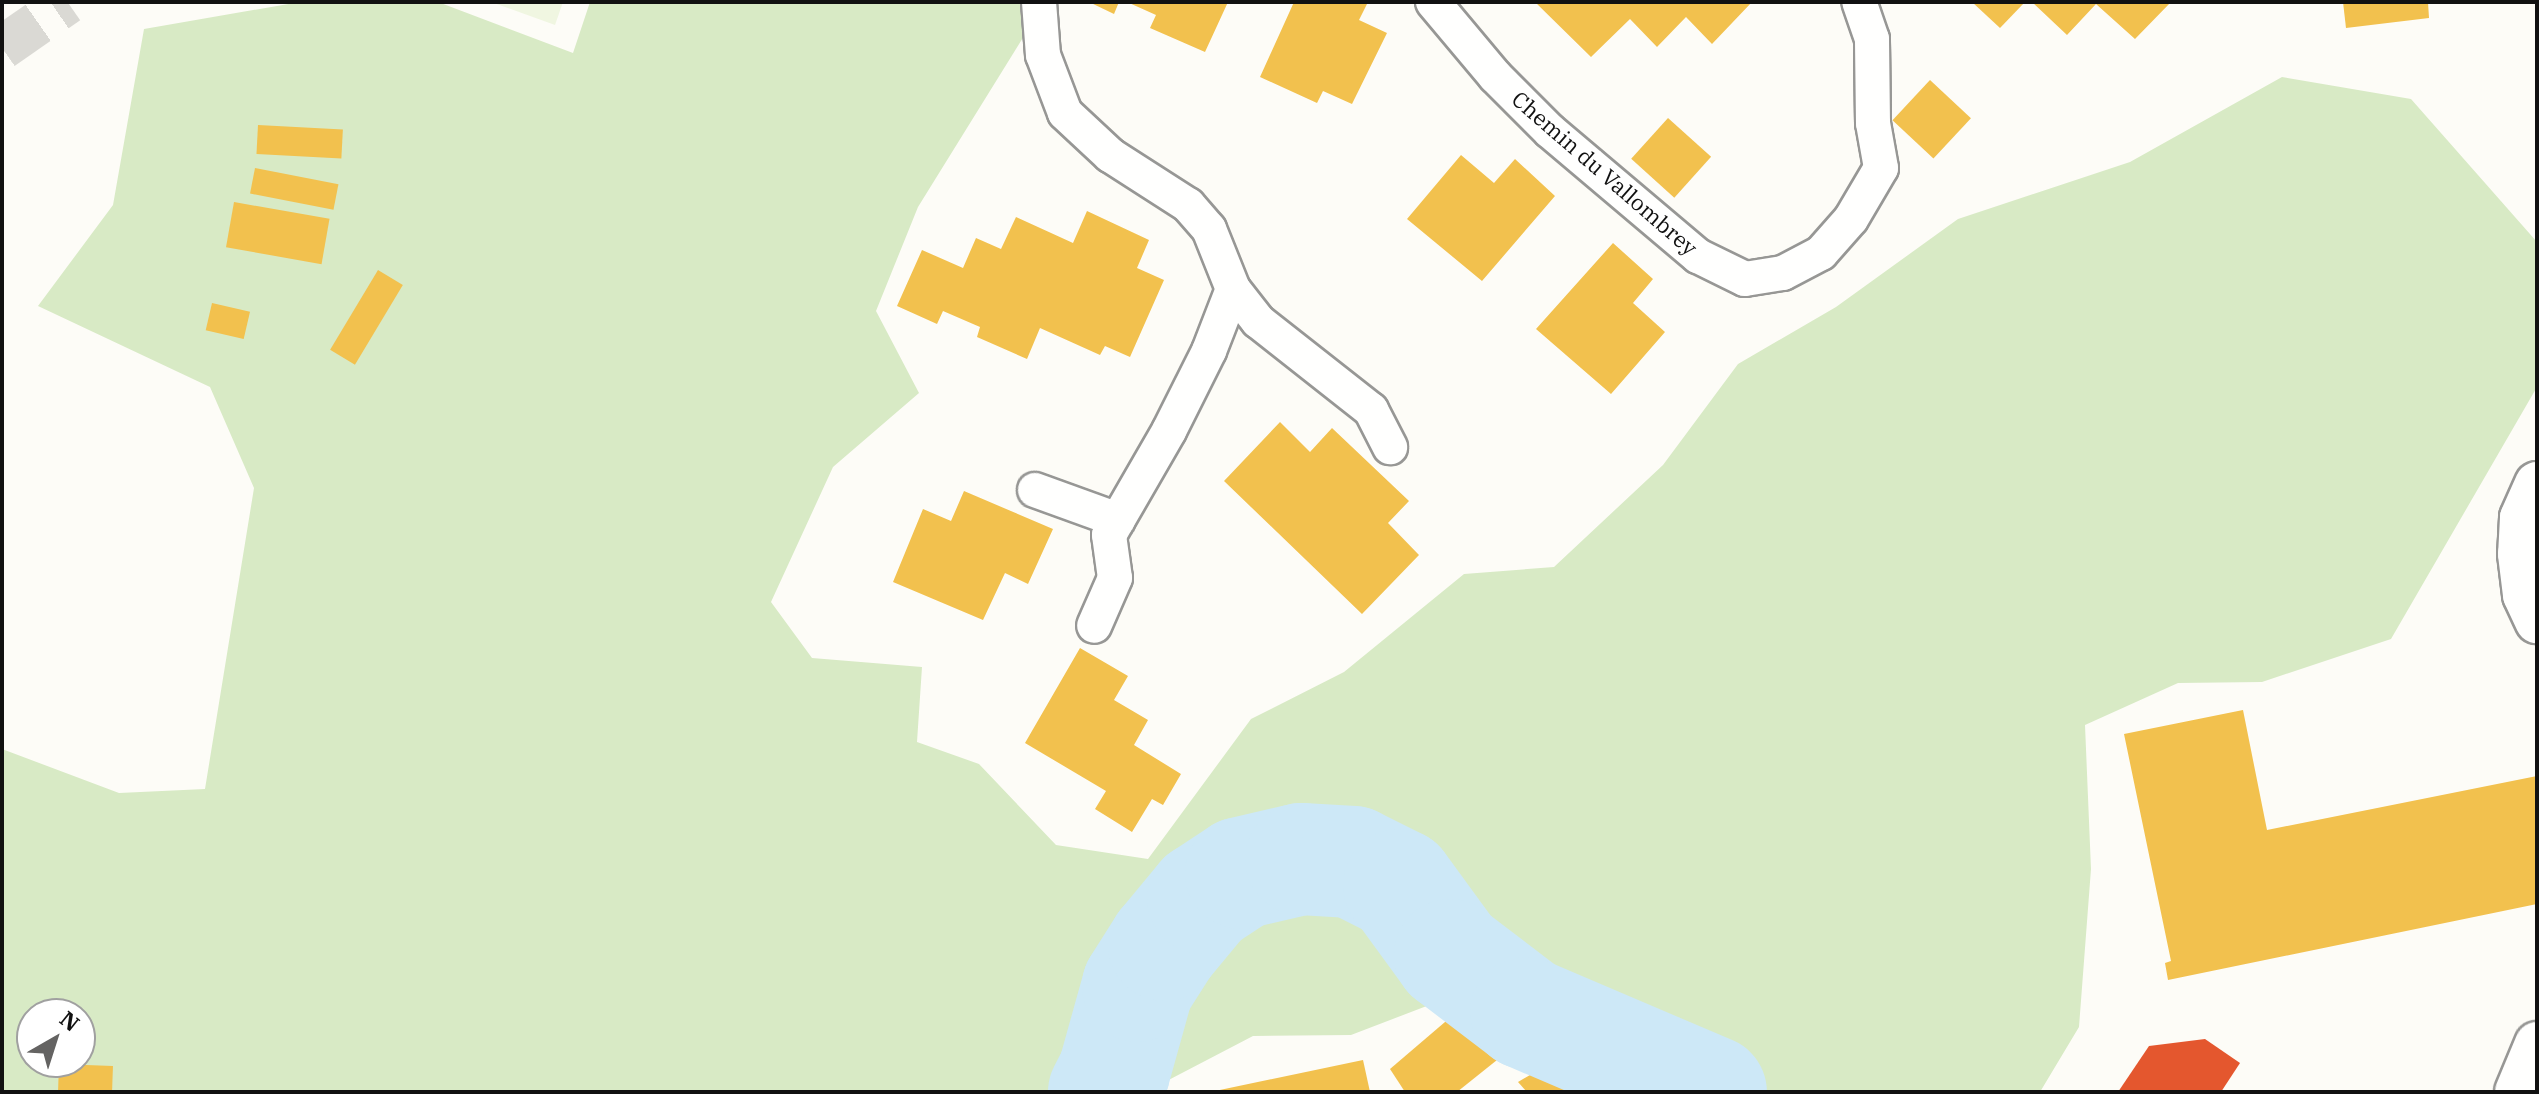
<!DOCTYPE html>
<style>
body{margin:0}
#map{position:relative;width:2539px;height:1094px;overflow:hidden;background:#fdfcf7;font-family:"IBM Plex Serif",serif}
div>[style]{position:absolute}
.forest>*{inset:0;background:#d8eac5}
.pitch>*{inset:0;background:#f0f6e1}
.homes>*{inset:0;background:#f2c14e;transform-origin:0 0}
.shops>*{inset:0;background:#e4572e}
.river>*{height:112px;margin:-56px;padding:0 56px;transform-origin:56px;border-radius:56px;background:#cde8f7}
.trunk-tunnel>*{height:44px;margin-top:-22px;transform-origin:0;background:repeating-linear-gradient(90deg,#dad9d4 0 44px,transparent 0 66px)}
.roads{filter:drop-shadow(2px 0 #979795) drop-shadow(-2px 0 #979795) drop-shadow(0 2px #979795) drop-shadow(0 -2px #979795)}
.service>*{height:34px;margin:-17px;padding:0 17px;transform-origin:17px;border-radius:17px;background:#fffffe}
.minor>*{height:44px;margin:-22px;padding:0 22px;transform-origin:22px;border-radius:22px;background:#fffffe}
.tertiary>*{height:44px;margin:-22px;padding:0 22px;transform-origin:22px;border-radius:22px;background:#fffffe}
span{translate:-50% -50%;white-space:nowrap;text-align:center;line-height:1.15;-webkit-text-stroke:8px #fff;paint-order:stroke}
.street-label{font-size:22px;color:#111}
.frame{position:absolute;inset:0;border:4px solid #111;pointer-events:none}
.north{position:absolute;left:16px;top:998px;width:80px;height:80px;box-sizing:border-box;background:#fff;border:2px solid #a0a0a0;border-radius:50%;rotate:39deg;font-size:22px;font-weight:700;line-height:32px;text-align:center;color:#111}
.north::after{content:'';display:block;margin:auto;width:28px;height:36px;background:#646362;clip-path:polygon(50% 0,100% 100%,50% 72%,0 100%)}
</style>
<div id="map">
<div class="forest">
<div style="clip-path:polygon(evenodd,300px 2px,438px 2px,573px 53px,590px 2px,1024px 2px,1024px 36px,918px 207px,876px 311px,919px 393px,833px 467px,771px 602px,812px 658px,922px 667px,917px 742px,979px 764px,1056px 845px,1148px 859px,1251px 719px,1344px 672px,1464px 574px,1554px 567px,1663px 465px,1738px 364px,1836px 307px,1958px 219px,2130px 162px,2282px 77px,2411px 99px,2537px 242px,2537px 387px,2391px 639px,2262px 682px,2178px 683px,2085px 725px,2091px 869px,2079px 1027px,2040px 1092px,1655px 1092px,1546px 1047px,1445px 999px,1351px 1035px,1253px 1036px,1159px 1085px,1156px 1092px,2px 1092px,2px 749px,119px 793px,205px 789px,254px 488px,210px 387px,38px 306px,113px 205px,144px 29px,300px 2px,32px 1014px,80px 1014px,80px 1062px,32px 1062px,32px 1014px)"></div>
</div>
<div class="pitch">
<div style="clip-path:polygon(491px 2px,563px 2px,555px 25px)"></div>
</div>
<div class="homes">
<div style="clip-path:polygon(1089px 2px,1119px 2px,1114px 14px)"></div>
<div style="clip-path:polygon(1127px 2px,1228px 2px,1205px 52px,1150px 28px,1156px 15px)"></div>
<div style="clip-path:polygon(1294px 2px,1368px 2px,1359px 20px,1387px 33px,1352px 104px,1323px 91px,1317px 103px,1260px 77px)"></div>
<div style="clip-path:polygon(1535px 2px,1752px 2px,1712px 44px,1686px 17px,1657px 47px,1630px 19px,1591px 57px)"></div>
<div style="clip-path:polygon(1972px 2px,2025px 2px,2000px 28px)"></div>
<div style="clip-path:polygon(2032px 2px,2171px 2px,2135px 39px,2096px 4px,2067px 35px)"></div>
<div style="clip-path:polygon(2343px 2px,2428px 2px,2429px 18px,2346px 28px)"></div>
<div style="left:1930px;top:80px;width:56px;height:55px;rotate:43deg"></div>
<div style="left:1668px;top:118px;width:58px;height:55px;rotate:42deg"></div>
<div style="left:258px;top:125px;width:85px;height:29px;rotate:3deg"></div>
<div style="clip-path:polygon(1461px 155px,1494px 183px,1515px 159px,1555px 196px,1482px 281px,1407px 219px)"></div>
<div style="left:255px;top:168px;width:85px;height:26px;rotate:11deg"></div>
<div style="left:234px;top:202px;width:97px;height:46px;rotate:10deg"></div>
<div style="clip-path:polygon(1087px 211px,1149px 240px,1137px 268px,1164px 280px,1130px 357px,1105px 346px,1100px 355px,1040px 328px,1027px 359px,977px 337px,980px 327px,943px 311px,937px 324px,897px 306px,922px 250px,963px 268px,976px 238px,1001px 249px,1016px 217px,1073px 243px)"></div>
<div style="clip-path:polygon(1613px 243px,1653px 279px,1633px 303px,1665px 332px,1611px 394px,1536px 329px)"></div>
<div style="left:378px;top:270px;width:29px;height:93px;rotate:31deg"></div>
<div style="left:212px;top:303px;width:39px;height:28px;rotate:13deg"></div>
<div style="clip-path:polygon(1280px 422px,1310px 452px,1332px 428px,1409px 501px,1388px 523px,1419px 555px,1362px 614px,1224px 481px)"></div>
<div style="clip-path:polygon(964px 491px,1053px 529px,1028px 584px,1005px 573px,983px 620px,893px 582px,923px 509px,951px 521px)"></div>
<div style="clip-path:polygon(1080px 648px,1128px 676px,1114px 700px,1148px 720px,1134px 745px,1181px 774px,1163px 805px,1152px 799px,1132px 832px,1095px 809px,1106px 791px,1025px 743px)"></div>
<div style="clip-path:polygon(2243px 710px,2267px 830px,2537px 776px,2537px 904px,2168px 980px,2165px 963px,2171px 961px,2124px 734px)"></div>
<div style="clip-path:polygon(1452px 1016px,1497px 1060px,1457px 1092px,1405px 1092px,1390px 1069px)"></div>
<div style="clip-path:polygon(1363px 1060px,1370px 1092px,1215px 1092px,1215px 1091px)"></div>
<div style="clip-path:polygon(1554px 1061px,1625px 1092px,1527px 1092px,1518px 1082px)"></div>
<div style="left:59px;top:1064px;width:54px;height:28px;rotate:2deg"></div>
</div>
<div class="shops">
<div style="clip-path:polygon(2205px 1039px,2240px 1063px,2221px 1092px,2118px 1092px,2149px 1046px)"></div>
</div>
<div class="river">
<div style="left:1104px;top:1092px;width:22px;rotate:-63deg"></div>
<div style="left:1114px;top:1072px;width:89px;rotate:-74.4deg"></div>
<div style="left:1138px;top:986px;width:49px;rotate:-57.6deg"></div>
<div style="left:1164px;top:945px;width:61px;rotate:-50.3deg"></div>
<div style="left:1203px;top:898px;width:45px;rotate:-33.3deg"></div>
<div style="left:1241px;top:873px;width:62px;rotate:-13.1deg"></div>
<div style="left:1301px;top:859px;width:52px;rotate:3.3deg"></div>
<div style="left:1353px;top:862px;width:51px;rotate:26.6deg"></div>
<div style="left:1399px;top:885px;width:87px;rotate:53.9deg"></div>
<div style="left:1450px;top:955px;width:96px;rotate:37.3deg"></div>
<div style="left:1526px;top:1013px;width:201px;rotate:23.1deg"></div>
</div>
<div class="trunk-tunnel">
<div style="left:2px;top:48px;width:80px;rotate:-34.9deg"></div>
</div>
<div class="roads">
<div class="service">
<div style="left:1039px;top:2px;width:53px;rotate:85.7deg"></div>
<div style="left:1043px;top:55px;width:62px;rotate:69.2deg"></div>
<div style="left:1065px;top:113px;width:62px;rotate:43deg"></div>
<div style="left:1110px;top:155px;width:93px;rotate:32.7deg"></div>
<div style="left:1188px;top:205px;width:32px;rotate:49deg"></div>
<div style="left:1209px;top:229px;width:65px;rotate:68.2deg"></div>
<div style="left:1233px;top:289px;width:66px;rotate:111.2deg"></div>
<div style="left:1209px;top:351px;width:89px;rotate:116.6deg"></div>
<div style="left:1169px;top:431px;width:120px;rotate:120deg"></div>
<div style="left:1109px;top:535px;width:43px;rotate:82.1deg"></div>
<div style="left:1115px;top:578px;width:52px;rotate:113.6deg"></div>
<div style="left:1433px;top:2px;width:97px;rotate:50deg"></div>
<div style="left:1495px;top:76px;width:78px;rotate:45deg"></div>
<div style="left:1550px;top:131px;width:194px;rotate:40.2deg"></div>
<div style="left:1698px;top:256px;width:52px;rotate:26.1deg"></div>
<div style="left:1745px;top:279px;width:38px;rotate:-9deg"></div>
<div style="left:1783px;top:273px;width:43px;rotate:-27.8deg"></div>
<div style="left:1821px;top:253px;width:45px;rotate:-48.6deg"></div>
<div style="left:1851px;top:219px;width:59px;rotate:-59.5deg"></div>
<div style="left:1881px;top:168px;width:46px;rotate:-100.1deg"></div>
<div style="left:1873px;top:123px;width:84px;rotate:-90.7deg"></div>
<div style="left:1872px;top:39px;width:39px;rotate:-109deg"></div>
<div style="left:1233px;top:289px;width:41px;rotate:52deg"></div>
<div style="left:1258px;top:321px;width:144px;rotate:38.2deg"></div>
<div style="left:1371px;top:410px;width:42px;rotate:62.8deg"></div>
<div style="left:1035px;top:490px;width:88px;rotate:19.9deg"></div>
</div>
<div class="minor">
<div style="left:2537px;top:484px;width:37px;rotate:114deg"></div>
<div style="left:2522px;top:518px;width:36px;rotate:93deg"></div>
<div style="left:2520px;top:554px;width:41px;rotate:83deg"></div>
<div style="left:2525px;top:595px;width:29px;rotate:65deg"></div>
</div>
<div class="tertiary">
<div style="left:2517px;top:1092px;width:52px;rotate:-67.4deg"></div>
</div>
</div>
<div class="street-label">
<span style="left:1605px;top:173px;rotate:41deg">Chemin du Vallombrey</span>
</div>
<div class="frame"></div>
<div class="north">N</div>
</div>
